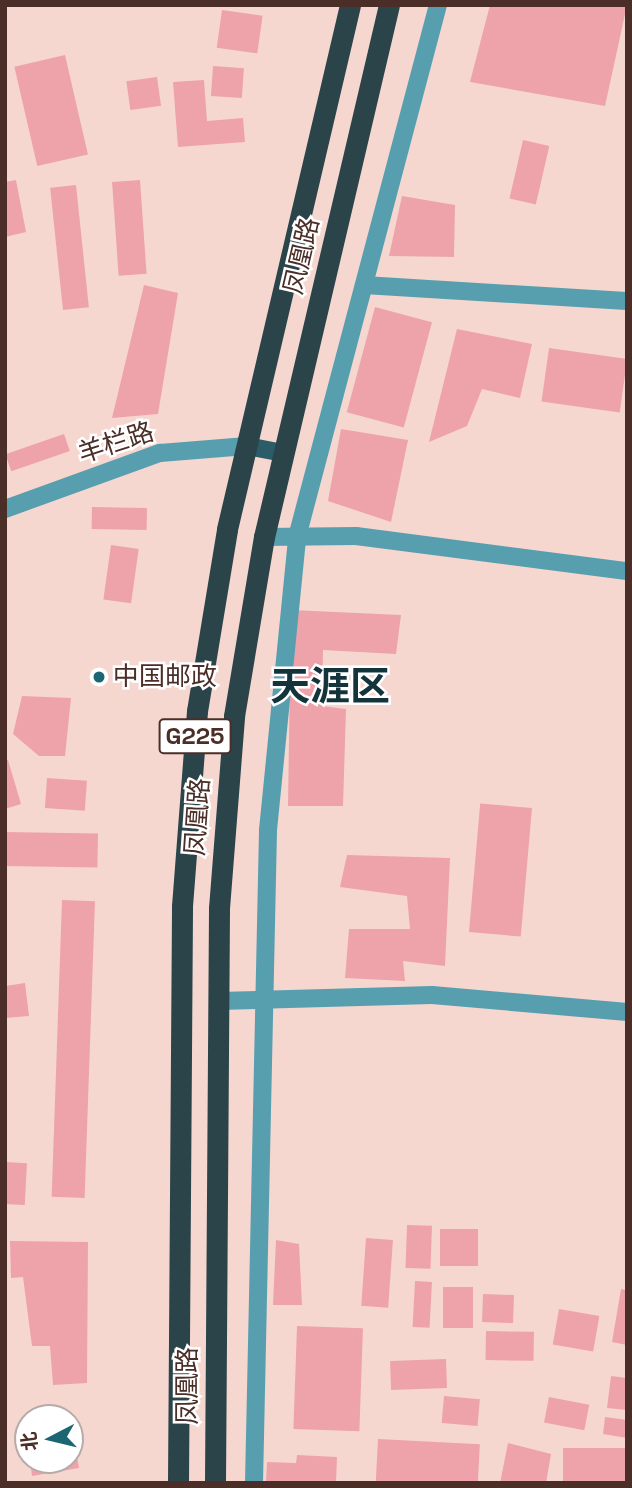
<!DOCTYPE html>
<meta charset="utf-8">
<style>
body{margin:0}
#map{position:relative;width:632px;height:1488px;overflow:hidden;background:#f5d7d0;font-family:"Space Grotesk","Noto Sans SC",sans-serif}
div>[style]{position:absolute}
.building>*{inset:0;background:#eea3aa;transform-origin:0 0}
.minor>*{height:18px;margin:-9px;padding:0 9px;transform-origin:9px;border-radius:9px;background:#579faf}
.major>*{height:18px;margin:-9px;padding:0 9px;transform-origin:9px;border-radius:9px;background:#2a5d68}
.highway>*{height:21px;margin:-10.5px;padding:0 10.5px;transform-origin:10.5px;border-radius:10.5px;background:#2a444a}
.dots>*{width:19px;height:19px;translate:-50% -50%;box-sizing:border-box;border:4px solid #fff;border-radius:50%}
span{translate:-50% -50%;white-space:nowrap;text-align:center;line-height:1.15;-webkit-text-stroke:5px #fff;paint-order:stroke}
.shield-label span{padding:2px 5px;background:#fff;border:2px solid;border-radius:5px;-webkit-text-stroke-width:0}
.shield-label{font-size:24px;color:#4b2e28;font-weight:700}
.street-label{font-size:26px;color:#4b2e28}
.poi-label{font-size:26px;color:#4b2e28}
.left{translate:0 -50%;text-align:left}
.town-label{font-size:40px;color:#13343b;font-weight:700}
.frame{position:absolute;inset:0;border:7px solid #4b2e28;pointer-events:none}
.north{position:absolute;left:14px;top:1404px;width:70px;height:70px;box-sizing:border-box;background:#fff;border:2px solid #b7aba9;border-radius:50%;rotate:263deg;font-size:19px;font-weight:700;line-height:28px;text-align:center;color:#4b2e28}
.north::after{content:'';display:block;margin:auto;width:24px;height:32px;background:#1c6573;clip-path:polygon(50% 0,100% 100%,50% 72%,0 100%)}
</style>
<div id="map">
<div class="building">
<div style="clip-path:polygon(490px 5px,627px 5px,605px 106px,470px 82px)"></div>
<div style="left:222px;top:10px;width:41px;height:38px;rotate:8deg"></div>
<div style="left:65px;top:55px;width:102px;height:52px;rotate:77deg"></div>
<div style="left:213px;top:66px;width:31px;height:30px;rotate:4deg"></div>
<div style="left:157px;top:77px;width:29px;height:31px;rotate:82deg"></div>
<div style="clip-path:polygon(204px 80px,207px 121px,243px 118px,245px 142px,178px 147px,173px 82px)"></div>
<div style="left:523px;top:140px;width:27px;height:60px;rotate:13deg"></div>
<div style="clip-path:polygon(16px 180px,26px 232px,5px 237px,5px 182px)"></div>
<div style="left:140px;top:180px;width:94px;height:28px;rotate:86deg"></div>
<div style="left:76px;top:185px;width:123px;height:26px;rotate:84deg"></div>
<div style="clip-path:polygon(402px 196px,455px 205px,454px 257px,389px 256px)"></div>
<div style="clip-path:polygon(144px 285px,178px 293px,158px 414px,112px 418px)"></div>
<div style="left:375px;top:307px;width:59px;height:109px;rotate:15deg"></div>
<div style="clip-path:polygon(457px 329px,532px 344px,520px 398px,482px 389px,467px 426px,429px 442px)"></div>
<div style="left:549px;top:348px;width:79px;height:54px;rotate:8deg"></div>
<div style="clip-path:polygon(341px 429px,408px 440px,391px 522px,328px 501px)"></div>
<div style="left:64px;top:434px;width:18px;height:62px;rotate:71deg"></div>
<div style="left:92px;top:507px;width:55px;height:22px;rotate:1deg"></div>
<div style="left:111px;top:545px;width:28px;height:55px;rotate:8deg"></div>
<div style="clip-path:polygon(291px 610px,401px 615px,396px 654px,323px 650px,322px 706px,346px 709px,343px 806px,288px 806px)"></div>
<div style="clip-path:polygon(22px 696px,71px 698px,65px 756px,39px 756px,13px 734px)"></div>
<div style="clip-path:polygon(8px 760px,21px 804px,5px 809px,5px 761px)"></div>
<div style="left:47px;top:778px;width:40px;height:30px;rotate:4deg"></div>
<div style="left:532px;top:808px;width:129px;height:52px;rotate:95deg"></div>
<div style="left:5px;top:832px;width:93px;height:34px;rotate:1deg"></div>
<div style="clip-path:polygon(347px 855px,450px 858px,445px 966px,403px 961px,405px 981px,345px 978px,349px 929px,410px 929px,407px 896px,340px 887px)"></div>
<div style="left:62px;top:900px;width:33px;height:297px;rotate:2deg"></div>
<div style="clip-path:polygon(25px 983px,29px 1016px,5px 1018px,5px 986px)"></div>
<div style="left:5px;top:1162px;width:22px;height:42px;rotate:3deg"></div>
<div style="left:407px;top:1225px;width:25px;height:43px;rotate:2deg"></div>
<div style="left:440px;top:1229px;width:38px;height:37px"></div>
<div style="left:366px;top:1238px;width:27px;height:68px;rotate:4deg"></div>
<div style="clip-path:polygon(276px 1240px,299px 1244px,302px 1305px,273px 1305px)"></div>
<div style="clip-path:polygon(10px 1241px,88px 1242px,87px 1383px,53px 1385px,50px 1346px,32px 1346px,23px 1277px,11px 1278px)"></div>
<div style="left:415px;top:1281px;width:17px;height:46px;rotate:3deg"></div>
<div style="left:443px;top:1287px;width:30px;height:41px"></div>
<div style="clip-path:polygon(621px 1289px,627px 1290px,627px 1345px,612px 1342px)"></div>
<div style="left:483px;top:1294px;width:31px;height:28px;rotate:2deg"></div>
<div style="left:559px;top:1309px;width:41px;height:36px;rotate:10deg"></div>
<div style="left:297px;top:1326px;width:66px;height:103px;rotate:2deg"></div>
<div style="left:486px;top:1331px;width:48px;height:29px;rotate:1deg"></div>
<div style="left:446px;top:1359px;width:29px;height:56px;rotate:88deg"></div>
<div style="clip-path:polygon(611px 1376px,627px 1378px,627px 1410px,607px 1408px)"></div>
<div style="left:444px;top:1396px;width:36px;height:27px;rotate:5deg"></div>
<div style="left:549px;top:1397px;width:41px;height:26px;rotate:11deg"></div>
<div style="clip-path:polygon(605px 1417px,627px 1420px,627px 1438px,603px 1434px)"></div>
<div style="clip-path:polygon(71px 1422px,79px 1468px,32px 1476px,30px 1460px,70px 1460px)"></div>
<div style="left:378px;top:1439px;width:102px;height:44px;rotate:3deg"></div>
<div style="clip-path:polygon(508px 1443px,551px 1454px,546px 1483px,500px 1483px)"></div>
<div style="left:563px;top:1448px;width:64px;height:35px"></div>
<div style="clip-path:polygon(297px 1455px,337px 1457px,336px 1483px,266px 1483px,267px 1462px,296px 1463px)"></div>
</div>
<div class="minor">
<div style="left:364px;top:285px;width:263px;rotate:3.5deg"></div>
<div style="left:5px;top:509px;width:165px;rotate:-19.9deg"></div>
<div style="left:160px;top:453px;width:87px;rotate:-4.6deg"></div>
<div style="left:264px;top:537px;width:92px;rotate:-0.6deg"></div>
<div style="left:356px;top:536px;width:273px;rotate:7.4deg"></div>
<div style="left:219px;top:1001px;width:213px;rotate:-1.6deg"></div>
<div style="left:432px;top:995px;width:196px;rotate:5deg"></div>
<div style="left:254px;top:1483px;width:653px;rotate:-88.77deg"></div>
<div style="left:268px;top:830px;width:294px;rotate:-84.3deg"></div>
<div style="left:297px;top:537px;width:550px;rotate:-75.16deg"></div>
</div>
<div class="major">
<div style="left:247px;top:446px;width:38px;rotate:11deg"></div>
</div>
<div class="highway">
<div style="left:178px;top:1483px;width:577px;rotate:-89.6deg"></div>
<div style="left:182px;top:906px;width:196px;rotate:-85.6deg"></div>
<div style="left:197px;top:711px;width:184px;rotate:-80.6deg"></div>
<div style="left:227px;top:529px;width:538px;rotate:-76.79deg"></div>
<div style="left:215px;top:1483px;width:575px;rotate:-89.6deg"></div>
<div style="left:219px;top:908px;width:193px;rotate:-85.5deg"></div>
<div style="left:234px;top:716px;width:181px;rotate:-80.5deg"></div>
<div style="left:264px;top:537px;width:546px;rotate:-76.78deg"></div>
</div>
<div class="dots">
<div style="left:99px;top:677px;background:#1c6573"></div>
</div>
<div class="shield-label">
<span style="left:195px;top:736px">G225</span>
</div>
<div class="street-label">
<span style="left:302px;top:256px;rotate:-77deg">凤凰路</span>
<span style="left:116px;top:443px;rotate:-18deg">羊栏路</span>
<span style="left:198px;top:817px;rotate:-86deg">凤凰路</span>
<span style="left:188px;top:1386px;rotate:-90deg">凤凰路</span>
</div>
<div class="poi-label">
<span class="left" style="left:113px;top:677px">中国邮政</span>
</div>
<div class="town-label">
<span style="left:330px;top:687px">天涯区</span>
</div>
<div class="frame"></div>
<div class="north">北</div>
</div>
